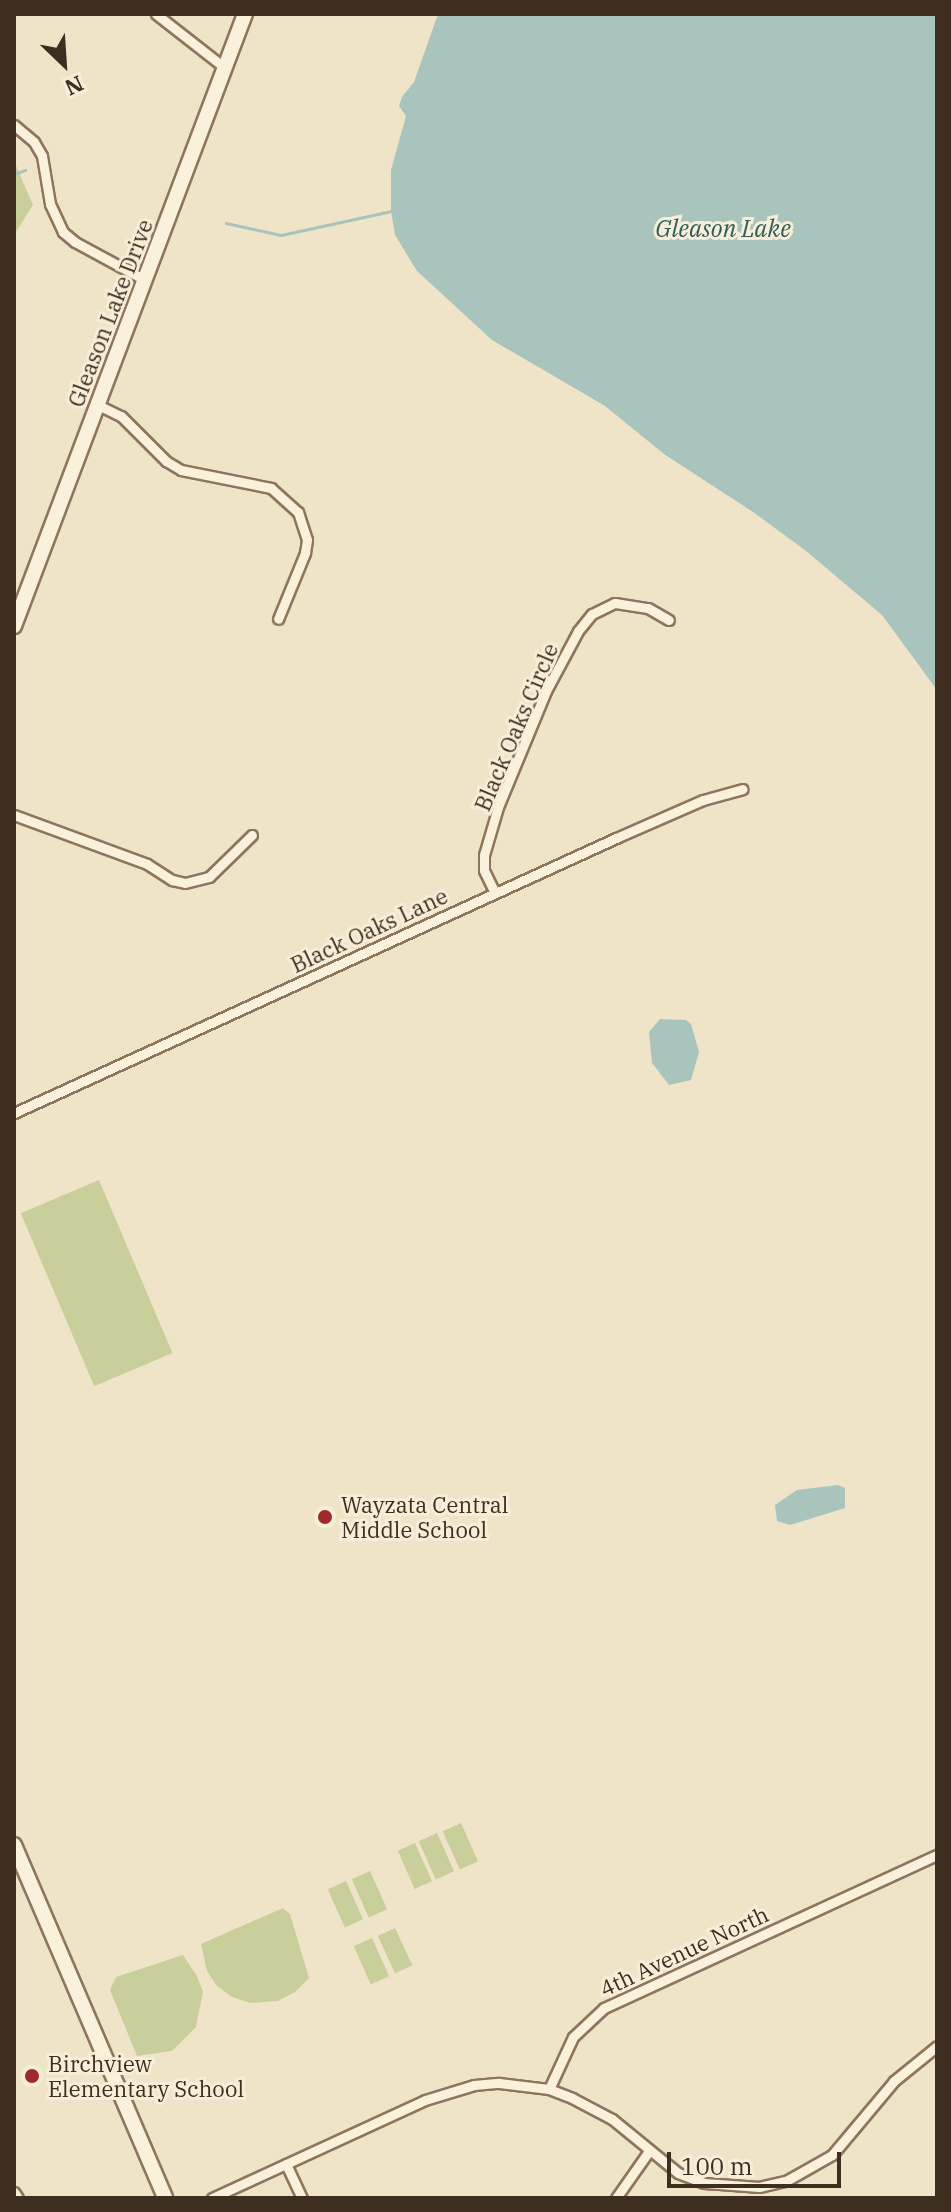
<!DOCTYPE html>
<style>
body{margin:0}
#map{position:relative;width:951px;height:2212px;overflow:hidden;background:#f0e4c8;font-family:"IBM Plex Serif",serif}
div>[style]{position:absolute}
.green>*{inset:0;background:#c9cf9b;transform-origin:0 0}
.water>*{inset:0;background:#a9c4bc}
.stream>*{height:3px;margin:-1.5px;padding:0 1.5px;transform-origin:1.5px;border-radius:1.5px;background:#a9c4bc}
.roads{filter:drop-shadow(2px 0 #8d765c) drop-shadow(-2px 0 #8d765c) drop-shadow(0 2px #8d765c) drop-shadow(0 -2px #8d765c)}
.street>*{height:9px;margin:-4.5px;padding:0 4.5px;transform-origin:4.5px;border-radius:4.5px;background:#faf1dc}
.secondary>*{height:14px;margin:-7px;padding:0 7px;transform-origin:7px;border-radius:7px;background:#faf1dc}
.dots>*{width:22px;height:22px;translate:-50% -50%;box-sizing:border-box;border:4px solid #f7eed8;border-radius:50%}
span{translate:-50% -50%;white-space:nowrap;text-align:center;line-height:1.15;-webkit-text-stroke:6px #f7eed8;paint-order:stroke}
.street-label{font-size:22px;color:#3d2e20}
.poi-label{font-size:22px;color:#3d2e20}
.left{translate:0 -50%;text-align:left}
.water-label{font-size:24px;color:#2f5d5a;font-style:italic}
.frame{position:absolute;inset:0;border:16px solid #3d2e20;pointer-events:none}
.north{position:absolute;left:24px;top:24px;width:80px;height:80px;-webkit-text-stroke:6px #f7eed8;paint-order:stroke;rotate:155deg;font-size:22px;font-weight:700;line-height:32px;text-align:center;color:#3d2e20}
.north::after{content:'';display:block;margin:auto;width:28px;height:36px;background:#3d2e20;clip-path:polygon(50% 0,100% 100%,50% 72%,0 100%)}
.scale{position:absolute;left:667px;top:2152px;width:174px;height:36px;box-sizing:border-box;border:4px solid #3d2e20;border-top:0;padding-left:10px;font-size:24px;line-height:28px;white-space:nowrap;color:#3d2e20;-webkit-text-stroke:6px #f7eed8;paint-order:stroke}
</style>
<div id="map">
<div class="green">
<div style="clip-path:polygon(14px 161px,33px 205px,14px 235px)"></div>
<div style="left:99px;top:1180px;width:188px;height:85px;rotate:67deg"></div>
<div style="left:461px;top:1823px;width:42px;height:20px;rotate:66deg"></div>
<div style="left:437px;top:1833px;width:42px;height:20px;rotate:66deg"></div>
<div style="left:415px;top:1843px;width:42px;height:19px;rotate:66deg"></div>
<div style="left:370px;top:1871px;width:42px;height:20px;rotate:66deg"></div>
<div style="left:346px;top:1881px;width:42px;height:20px;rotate:66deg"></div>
<div style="clip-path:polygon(283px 1908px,290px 1914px,309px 1978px,295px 1992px,278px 2001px,250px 2003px,232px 1997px,217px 1986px,207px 1971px,201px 1944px)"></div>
<div style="left:395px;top:1928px;width:41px;height:19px;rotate:65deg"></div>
<div style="left:372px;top:1938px;width:42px;height:20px;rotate:66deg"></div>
<div style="clip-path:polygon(183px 1955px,197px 1976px,203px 1992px,196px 2027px,172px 2051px,137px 2056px,110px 1990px,116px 1977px)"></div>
</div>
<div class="water">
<div style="clip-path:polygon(438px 14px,937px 14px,937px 690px,882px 615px,806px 551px,753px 512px,664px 454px,605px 406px,492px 340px,417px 271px,395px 235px,391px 211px,391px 170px,406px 116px,399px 106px,402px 97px,414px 82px)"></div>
<div style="clip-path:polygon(660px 1019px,686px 1020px,691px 1024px,699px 1052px,691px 1080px,669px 1085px,652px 1063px,649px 1032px)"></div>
<div style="clip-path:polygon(838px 1485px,845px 1488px,845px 1508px,790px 1525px,777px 1521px,775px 1505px,797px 1490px)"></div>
</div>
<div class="stream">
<div style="left:14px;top:174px;width:12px;rotate:-20deg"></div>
<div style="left:226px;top:223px;width:56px;rotate:12.3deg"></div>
<div style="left:281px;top:235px;width:113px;rotate:-12.3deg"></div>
</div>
<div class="roads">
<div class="street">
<div style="left:156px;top:14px;width:88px;rotate:38deg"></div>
<div style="left:14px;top:125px;width:26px;rotate:40deg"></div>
<div style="left:34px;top:142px;width:16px;rotate:60deg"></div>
<div style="left:42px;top:156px;width:49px;rotate:80.5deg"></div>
<div style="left:50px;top:204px;width:31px;rotate:65deg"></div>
<div style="left:63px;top:232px;width:16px;rotate:40deg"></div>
<div style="left:75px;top:242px;width:80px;rotate:28.5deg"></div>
<div style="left:98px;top:405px;width:25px;rotate:26deg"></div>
<div style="left:121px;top:416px;width:64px;rotate:45deg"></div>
<div style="left:166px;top:461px;width:17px;rotate:31deg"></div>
<div style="left:181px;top:470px;width:92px;rotate:11.3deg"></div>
<div style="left:271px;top:488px;width:36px;rotate:42deg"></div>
<div style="left:298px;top:512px;width:29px;rotate:72deg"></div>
<div style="left:307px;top:540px;width:13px;rotate:99deg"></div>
<div style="left:305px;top:553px;width:71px;rotate:112.2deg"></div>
<div style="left:14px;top:815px;width:142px;rotate:20.2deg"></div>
<div style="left:147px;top:864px;width:30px;rotate:33deg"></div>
<div style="left:172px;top:880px;width:13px;rotate:13deg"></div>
<div style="left:185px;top:883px;width:25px;rotate:-14deg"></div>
<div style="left:209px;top:877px;width:60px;rotate:-44.3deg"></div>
<div style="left:495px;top:893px;width:25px;rotate:-116deg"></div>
<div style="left:484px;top:870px;width:15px;rotate:-90deg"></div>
<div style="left:484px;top:855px;width:50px;rotate:-73.7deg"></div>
<div style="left:498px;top:807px;width:126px;rotate:-67.5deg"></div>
<div style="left:546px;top:691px;width:68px;rotate:-61.9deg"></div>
<div style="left:578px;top:631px;width:22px;rotate:-51deg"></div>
<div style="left:592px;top:614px;width:25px;rotate:-26deg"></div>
<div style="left:615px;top:603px;width:33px;rotate:9deg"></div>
<div style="left:648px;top:608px;width:24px;rotate:30deg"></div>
<div style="left:14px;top:1113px;width:662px;rotate:-24.55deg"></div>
<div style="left:616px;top:838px;width:95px;rotate:-23.6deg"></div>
<div style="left:703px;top:800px;width:41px;rotate:-15.4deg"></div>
<div style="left:549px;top:2089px;width:57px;rotate:-65.2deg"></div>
<div style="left:573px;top:2037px;width:42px;rotate:-43.1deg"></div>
<div style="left:604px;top:2008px;width:366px;rotate:-24.7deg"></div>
<div style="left:286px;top:2164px;width:38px;rotate:65deg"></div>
<div style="left:14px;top:2192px;width:7px;rotate:56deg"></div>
<div style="left:212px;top:2198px;width:234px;rotate:-24.7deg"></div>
<div style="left:425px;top:2100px;width:51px;rotate:-17deg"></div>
<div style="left:474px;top:2085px;width:25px;rotate:-5deg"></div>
<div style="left:499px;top:2083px;width:50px;rotate:6.8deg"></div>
<div style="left:549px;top:2089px;width:25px;rotate:21deg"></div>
<div style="left:572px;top:2098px;width:45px;rotate:27.7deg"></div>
<div style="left:612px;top:2119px;width:85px;rotate:39.3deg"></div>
<div style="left:678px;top:2173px;width:28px;rotate:21deg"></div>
<div style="left:704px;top:2183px;width:55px;rotate:4.2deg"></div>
<div style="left:759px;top:2187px;width:28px;rotate:-13deg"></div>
<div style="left:786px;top:2181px;width:53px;rotate:-29.5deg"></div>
<div style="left:832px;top:2155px;width:97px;rotate:-50deg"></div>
<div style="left:894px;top:2081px;width:55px;rotate:-39.1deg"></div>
<div style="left:616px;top:2198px;width:57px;rotate:-54.9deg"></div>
</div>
<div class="secondary">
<div style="left:14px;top:626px;width:654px;rotate:-69.32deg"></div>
<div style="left:14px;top:1845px;width:384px;rotate:66.8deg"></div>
</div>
</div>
<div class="dots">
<div style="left:325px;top:1517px;background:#9e2a2b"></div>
<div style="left:32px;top:2076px;background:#9e2a2b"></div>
</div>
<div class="street-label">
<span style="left:110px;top:313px;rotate:-69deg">Gleason Lake Drive</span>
<span style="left:516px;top:727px;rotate:-67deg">Black Oaks Circle</span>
<span style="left:369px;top:930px;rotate:-25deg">Black Oaks Lane</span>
<span style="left:684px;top:1951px;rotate:-25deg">4th Avenue North</span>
</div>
<div class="poi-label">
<span class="left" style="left:341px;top:1517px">Wayzata Central<br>Middle School</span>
<span class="left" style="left:48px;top:2076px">Birchview<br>Elementary School</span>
</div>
<div class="water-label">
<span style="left:723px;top:229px">Gleason Lake</span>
</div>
<div class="frame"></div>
<div class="north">N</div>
<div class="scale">100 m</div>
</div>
